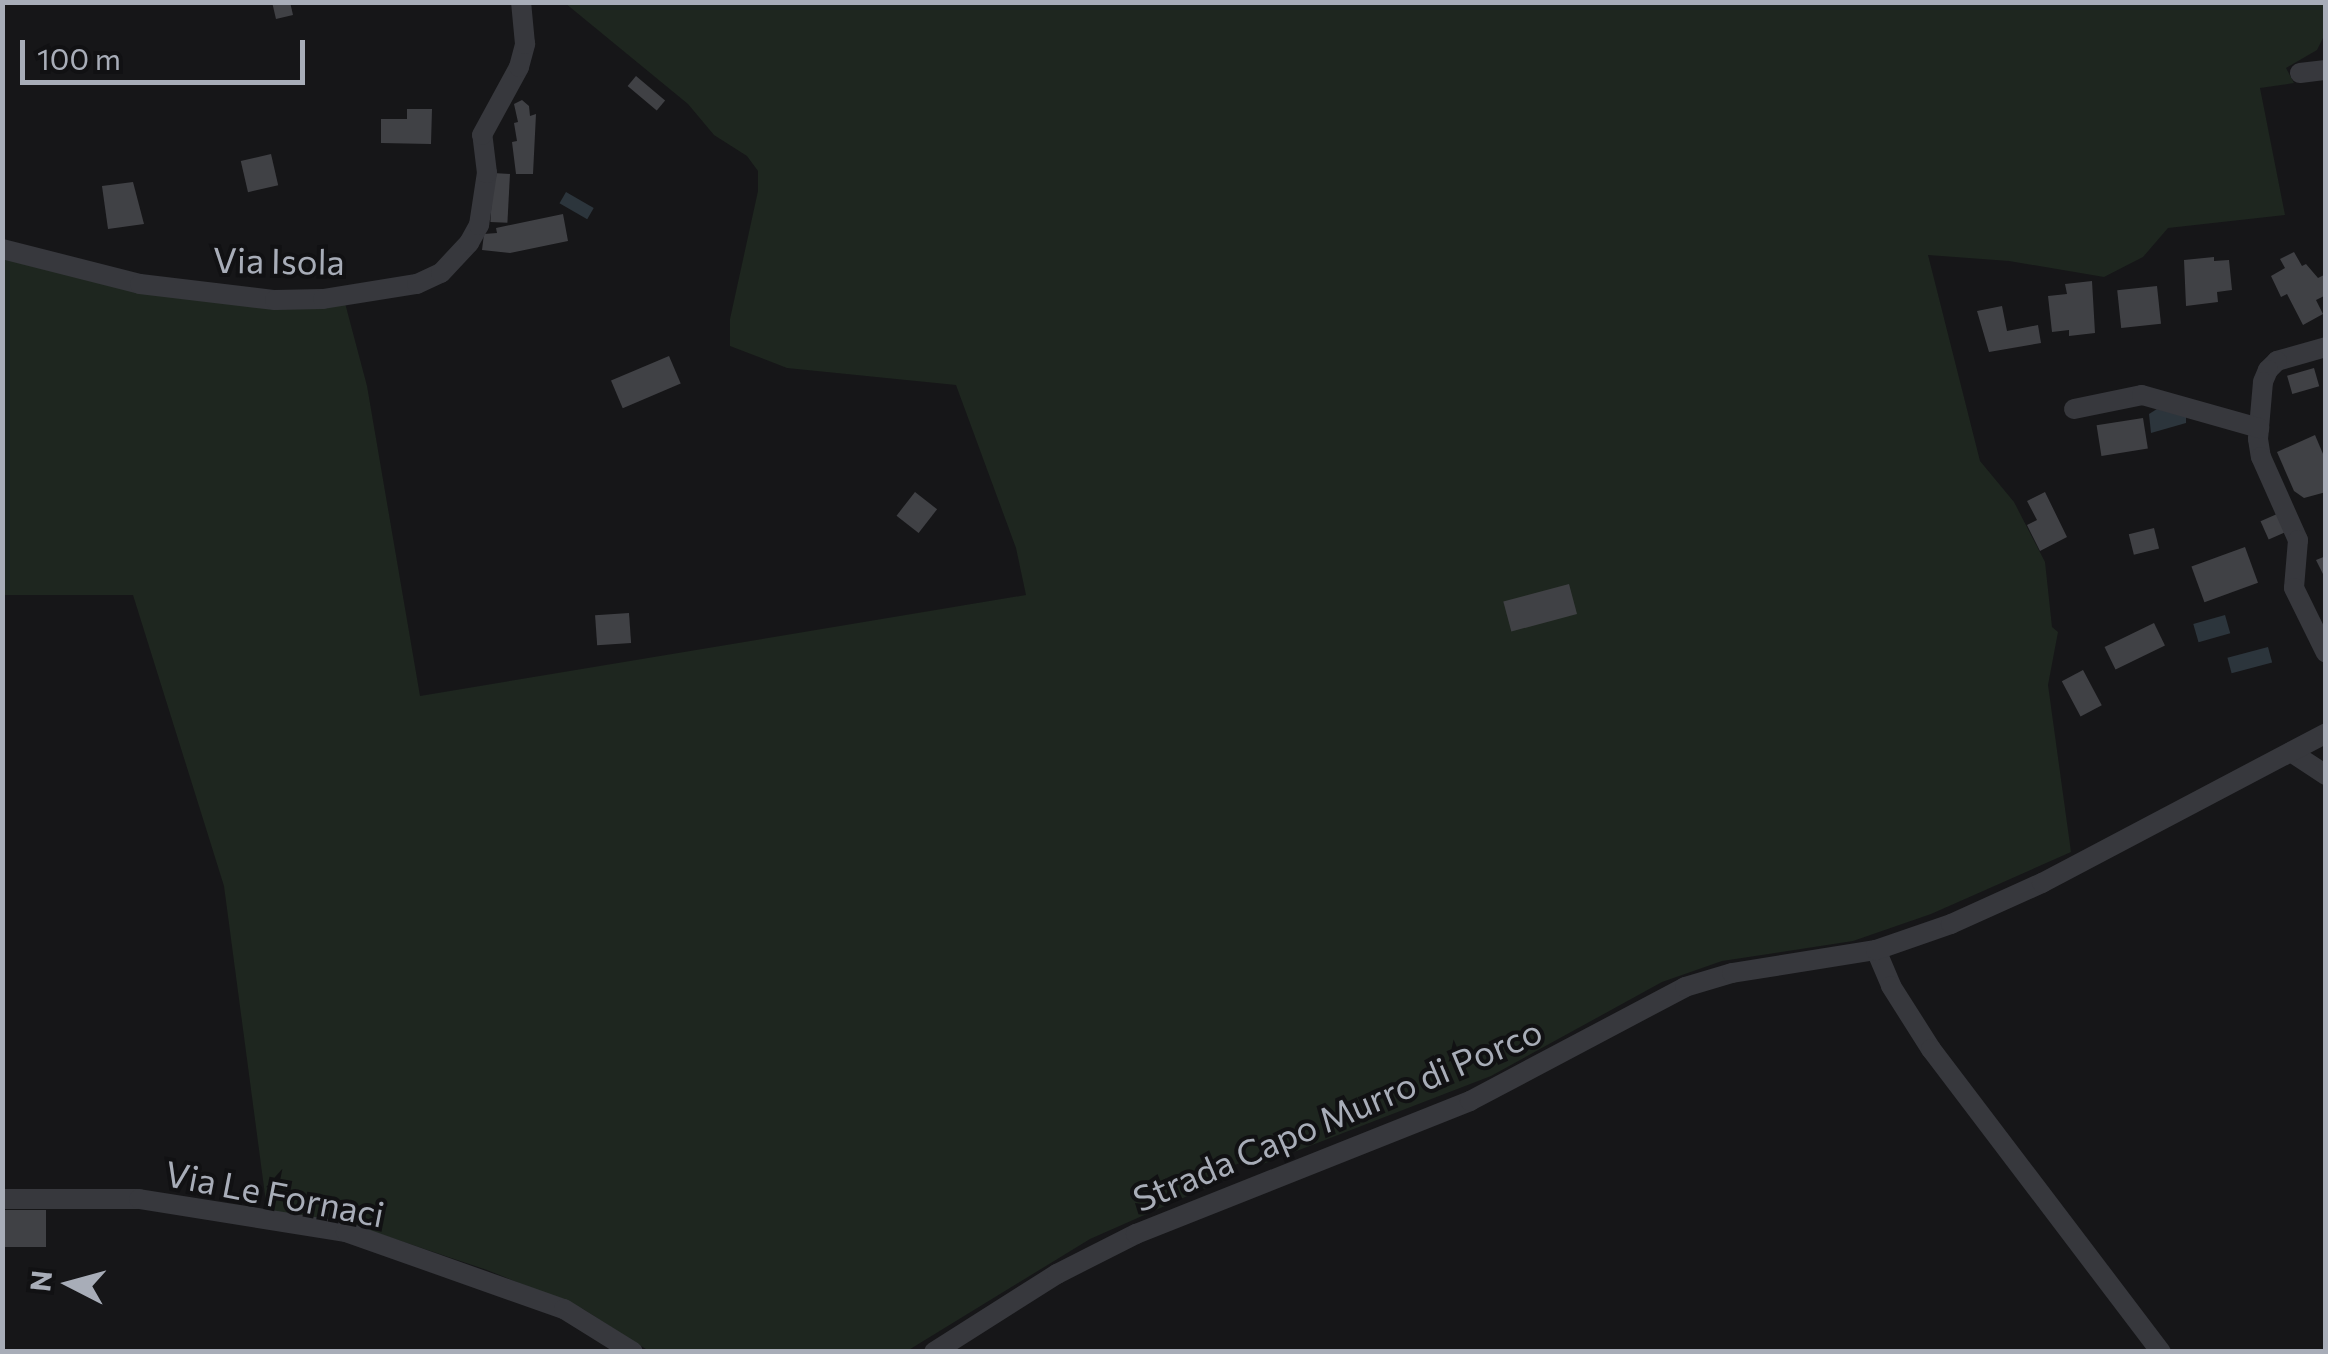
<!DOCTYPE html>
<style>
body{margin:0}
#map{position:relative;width:2328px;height:1354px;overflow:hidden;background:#161618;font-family:Commissioner,sans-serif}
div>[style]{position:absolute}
.green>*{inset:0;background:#1e261f}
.water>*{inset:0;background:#2c353c;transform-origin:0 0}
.building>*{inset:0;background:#404145;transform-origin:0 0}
.minor>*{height:20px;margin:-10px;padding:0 10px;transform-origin:10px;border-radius:10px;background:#37383d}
span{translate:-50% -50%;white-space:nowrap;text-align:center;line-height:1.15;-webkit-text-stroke:8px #111113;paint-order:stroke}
.street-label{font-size:35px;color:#a8adb8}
.frame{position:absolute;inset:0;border:5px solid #a8adb8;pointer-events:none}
.north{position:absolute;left:20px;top:1234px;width:100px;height:100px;-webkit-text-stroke:8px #111113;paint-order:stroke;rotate:276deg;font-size:28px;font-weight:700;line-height:40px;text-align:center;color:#a8adb8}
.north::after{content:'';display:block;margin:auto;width:35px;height:45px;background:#a8adb8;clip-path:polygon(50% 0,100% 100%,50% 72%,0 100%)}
.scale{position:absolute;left:20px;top:40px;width:285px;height:45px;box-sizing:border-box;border:5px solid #a8adb8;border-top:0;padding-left:12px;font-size:30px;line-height:35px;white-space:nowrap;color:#a8adb8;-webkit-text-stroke:8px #111113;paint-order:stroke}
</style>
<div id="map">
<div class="green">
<div style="clip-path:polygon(565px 3px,2325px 3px,2325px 34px,2317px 50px,2286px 68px,2294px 83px,2260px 88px,2285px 215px,2168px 228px,2143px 257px,2104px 277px,2009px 261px,1928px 255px,1980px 461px,2014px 502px,2045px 562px,2052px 627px,2058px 632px,2048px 685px,2071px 852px,1931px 914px,1853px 941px,1722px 961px,1662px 982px,1491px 1076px,1250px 1169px,1240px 1163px,1230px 1167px,1226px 1179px,1090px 1239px,907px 1351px,649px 1351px,583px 1309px,487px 1270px,377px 1233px,267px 1210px,224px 886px,133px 595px,3px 595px,2px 257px,345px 303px,367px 386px,420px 696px,1026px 595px,1016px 548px,956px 385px,787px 368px,730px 346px,730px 319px,758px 191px,758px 171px,747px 156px,714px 135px,688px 104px)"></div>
</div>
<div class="water">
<div style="left:566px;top:192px;width:32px;height:13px;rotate:30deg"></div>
<div style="clip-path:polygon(2157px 409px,2186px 416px,2186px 423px,2151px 433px,2149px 414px)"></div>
<div style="left:2225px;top:615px;width:19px;height:33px;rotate:74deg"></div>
<div style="left:2268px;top:647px;width:16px;height:42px;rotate:75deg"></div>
</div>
<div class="building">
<div style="clip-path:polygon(272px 2px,290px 2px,293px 15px,276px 19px)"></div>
<div style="left:636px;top:76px;width:38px;height:13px;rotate:40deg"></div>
<div style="clip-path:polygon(522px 100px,529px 106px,530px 116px,536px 114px,533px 174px,516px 174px,512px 142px,517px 141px,514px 123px,518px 122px,514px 104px)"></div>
<div style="clip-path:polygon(407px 109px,432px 109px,431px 144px,381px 143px,381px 119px,407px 119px)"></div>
<div style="left:271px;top:154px;width:32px;height:31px;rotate:77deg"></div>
<div style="left:493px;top:173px;width:17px;height:49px;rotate:3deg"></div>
<div style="clip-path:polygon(133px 182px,144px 224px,108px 229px,102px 186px)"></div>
<div style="clip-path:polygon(563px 214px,568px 241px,510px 253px,482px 250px,484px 234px,497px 233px,496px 228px)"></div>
<div style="clip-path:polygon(2294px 252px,2302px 266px,2306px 264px,2318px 278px,2326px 274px,2326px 295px,2316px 300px,2323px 314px,2303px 325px,2287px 294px,2281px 297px,2271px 276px,2285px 268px,2280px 259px)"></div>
<div style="clip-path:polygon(2214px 257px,2214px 261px,2229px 260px,2232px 290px,2217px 292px,2218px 302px,2186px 306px,2184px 260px)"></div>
<div style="clip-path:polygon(2092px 281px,2095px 333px,2069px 336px,2069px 330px,2052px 332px,2048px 296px,2067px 294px,2065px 284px)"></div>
<div style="left:2157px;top:286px;width:38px;height:40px;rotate:84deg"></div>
<div style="clip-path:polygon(2002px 306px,2007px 331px,2038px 325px,2041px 343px,1989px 352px,1977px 311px)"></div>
<div style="left:669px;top:356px;width:30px;height:63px;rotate:67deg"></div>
<div style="left:2314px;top:368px;width:19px;height:28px;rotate:74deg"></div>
<div style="left:2143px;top:418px;width:31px;height:47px;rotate:81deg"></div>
<div style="clip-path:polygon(2315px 435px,2326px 461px,2326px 492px,2304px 498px,2294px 491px,2277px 452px)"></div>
<div style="left:915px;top:492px;width:28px;height:30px;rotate:38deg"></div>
<div style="clip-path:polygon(2045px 492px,2067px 537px,2040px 551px,2027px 525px,2037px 520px,2027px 501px)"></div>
<div style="left:2277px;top:514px;width:20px;height:18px;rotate:66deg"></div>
<div style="left:2154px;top:528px;width:21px;height:26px;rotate:76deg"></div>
<div style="left:2245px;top:547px;width:38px;height:57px;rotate:70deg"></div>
<div style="clip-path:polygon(2326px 556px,2326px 580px,2316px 560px)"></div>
<div style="left:1569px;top:584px;width:31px;height:68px;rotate:75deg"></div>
<div style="left:629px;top:613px;width:30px;height:34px;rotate:86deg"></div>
<div style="left:2154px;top:623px;width:25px;height:55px;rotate:64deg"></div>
<div style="left:2083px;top:670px;width:40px;height:24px;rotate:62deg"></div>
<div style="left:2px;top:1210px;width:44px;height:37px"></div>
</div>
<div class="minor">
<div style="left:2300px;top:73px;width:26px;rotate:-7deg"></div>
<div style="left:2px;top:249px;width:142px;rotate:14.2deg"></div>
<div style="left:140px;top:284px;width:136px;rotate:6.8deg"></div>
<div style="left:275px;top:300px;width:48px;rotate:-1.2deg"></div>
<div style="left:323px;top:299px;width:95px;rotate:-9.1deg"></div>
<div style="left:417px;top:284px;width:26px;rotate:-25deg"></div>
<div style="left:441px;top:273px;width:41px;rotate:-47deg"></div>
<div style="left:469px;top:243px;width:21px;rotate:-61deg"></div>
<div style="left:479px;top:225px;width:53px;rotate:-81.3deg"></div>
<div style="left:487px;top:173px;width:38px;rotate:-97deg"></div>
<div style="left:482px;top:135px;width:77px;rotate:-61.4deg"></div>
<div style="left:519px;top:67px;width:24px;rotate:-75deg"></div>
<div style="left:525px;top:44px;width:42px;rotate:-95.4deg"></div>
<div style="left:2326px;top:347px;width:51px;rotate:164.1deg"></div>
<div style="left:2277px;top:361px;width:13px;rotate:135deg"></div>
<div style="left:2268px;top:370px;width:13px;rotate:113deg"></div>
<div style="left:2263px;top:382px;width:57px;rotate:95deg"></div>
<div style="left:2258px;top:439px;width:18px;rotate:81deg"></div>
<div style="left:2261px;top:457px;width:91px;rotate:66deg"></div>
<div style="left:2298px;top:540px;width:48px;rotate:94.8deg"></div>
<div style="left:2294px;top:588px;width:72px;rotate:63.8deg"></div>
<div style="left:2074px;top:409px;width:69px;rotate:-11.6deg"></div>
<div style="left:2142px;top:395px;width:122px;rotate:15.8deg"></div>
<div style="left:2291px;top:752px;width:42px;rotate:33.3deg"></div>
<div style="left:1876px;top:950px;width:39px;rotate:67deg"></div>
<div style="left:1891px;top:986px;width:75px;rotate:57.6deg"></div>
<div style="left:1931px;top:1049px;width:380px;rotate:52.8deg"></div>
<div style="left:2px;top:1199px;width:137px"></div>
<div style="left:139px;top:1199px;width:210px;rotate:9.1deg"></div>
<div style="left:346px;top:1232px;width:231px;rotate:19.5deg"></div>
<div style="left:564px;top:1309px;width:81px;rotate:31.9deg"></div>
<div style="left:934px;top:1352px;width:146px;rotate:-32.4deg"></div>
<div style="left:1057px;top:1274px;width:89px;rotate:-26.9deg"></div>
<div style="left:1136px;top:1234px;width:360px;rotate:-21.7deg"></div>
<div style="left:1470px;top:1101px;width:243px;rotate:-27.9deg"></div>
<div style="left:1685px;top:987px;width:49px;rotate:-16.6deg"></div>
<div style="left:1732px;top:973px;width:146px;rotate:-9.1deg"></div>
<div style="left:1876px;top:950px;width:79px;rotate:-19.1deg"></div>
<div style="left:1951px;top:924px;width:100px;rotate:-24.3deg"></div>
<div style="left:2042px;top:883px;width:321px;rotate:-27.8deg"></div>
</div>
<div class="street-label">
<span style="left:279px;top:260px;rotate:1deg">Via Isola</span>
<span style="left:1337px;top:1114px;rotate:-23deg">Strada Capo Murro di Porco</span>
<span style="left:275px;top:1193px;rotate:11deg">Via Le Fornaci</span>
</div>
<div class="frame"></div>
<div class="north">N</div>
<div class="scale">100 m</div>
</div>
